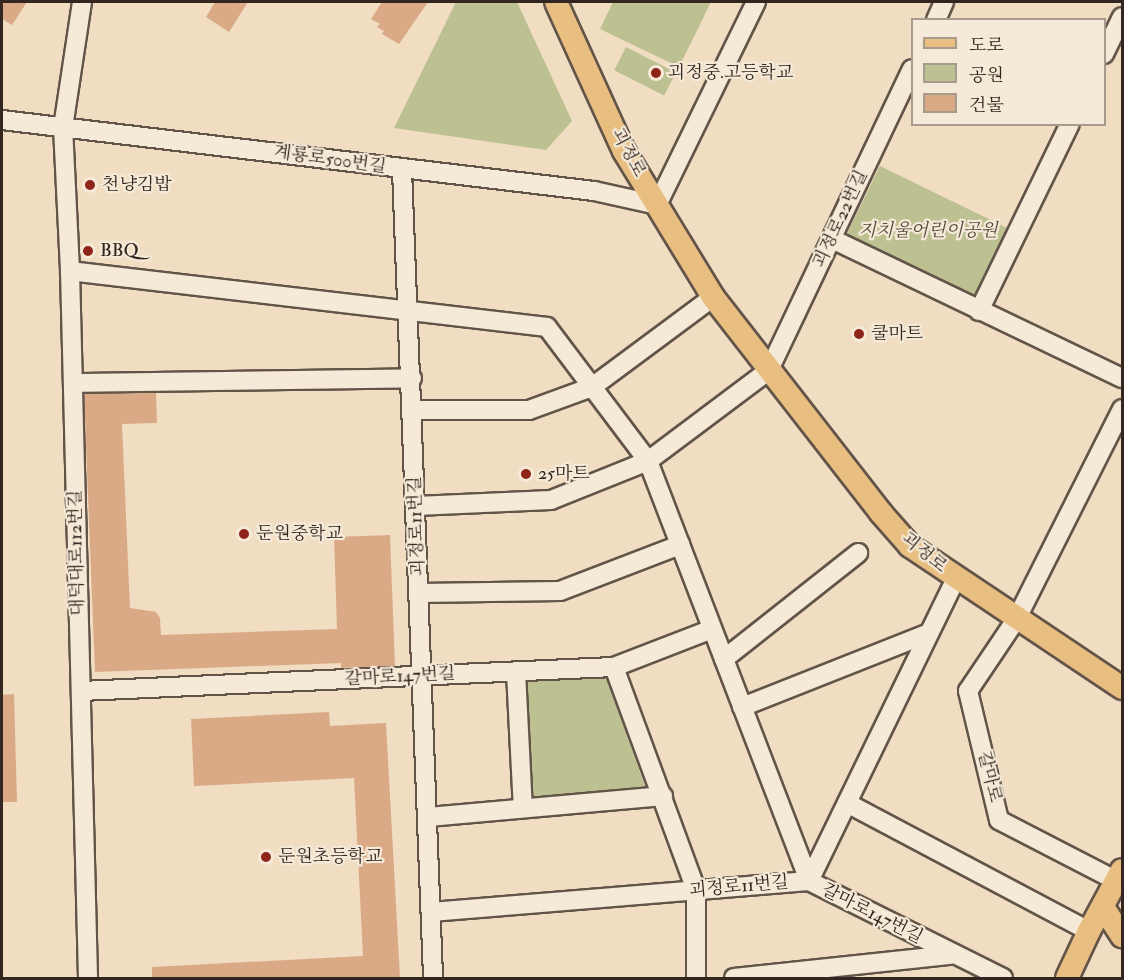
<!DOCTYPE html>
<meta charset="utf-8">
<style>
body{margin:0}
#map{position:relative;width:1124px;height:980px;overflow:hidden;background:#f0ddc2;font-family:"IM FELL Double Pica","Noto Serif KR",serif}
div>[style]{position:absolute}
.green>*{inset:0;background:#bdc090;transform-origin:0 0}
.building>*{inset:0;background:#daaa87}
.roads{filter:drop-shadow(2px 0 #625449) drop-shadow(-2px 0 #625449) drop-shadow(0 2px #625449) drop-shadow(0 -2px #625449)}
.minor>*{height:18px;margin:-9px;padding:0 9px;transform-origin:9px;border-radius:9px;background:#f5e9d7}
.major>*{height:22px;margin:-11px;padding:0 11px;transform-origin:11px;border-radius:11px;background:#e8be81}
.dots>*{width:16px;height:16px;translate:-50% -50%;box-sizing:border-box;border:3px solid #f5e9d7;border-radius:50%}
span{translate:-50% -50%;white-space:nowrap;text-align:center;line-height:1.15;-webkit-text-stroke:4.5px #f5e9d7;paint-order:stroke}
.poi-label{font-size:18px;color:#332621}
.left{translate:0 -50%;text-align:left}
.street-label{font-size:18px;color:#332621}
.park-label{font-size:18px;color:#564c3d;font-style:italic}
.frame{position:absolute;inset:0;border:3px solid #332621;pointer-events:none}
.legend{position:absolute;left:911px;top:18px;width:195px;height:108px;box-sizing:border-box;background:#f5e9d7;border:2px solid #a79b8e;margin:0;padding:8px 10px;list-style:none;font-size:18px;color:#332621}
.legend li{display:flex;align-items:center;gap:12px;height:30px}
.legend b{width:30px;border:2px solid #a79b8e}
</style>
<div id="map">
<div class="green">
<div style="clip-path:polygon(456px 2px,517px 2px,572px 121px,546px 150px,394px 128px)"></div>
<div style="clip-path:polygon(613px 2px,711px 2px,679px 67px,600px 29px)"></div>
<div style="left:626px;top:47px;width:56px;height:26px;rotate:27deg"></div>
<div style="left:880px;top:166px;width:142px;height:76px;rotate:26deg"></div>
<div style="clip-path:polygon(605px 674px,647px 792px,533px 800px,524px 680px)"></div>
</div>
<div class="building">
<div style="clip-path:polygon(2px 2px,27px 2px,12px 25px,2px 19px)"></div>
<div style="clip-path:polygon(215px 2px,248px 2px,229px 32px,206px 17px)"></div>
<div style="clip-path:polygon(382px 2px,428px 2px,399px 44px,382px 34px,384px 31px,377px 27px,380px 24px,371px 19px)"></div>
<div style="clip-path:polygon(156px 393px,157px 423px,122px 424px,130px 608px,156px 612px,160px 618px,161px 635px,337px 629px,334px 537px,390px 535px,395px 666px,341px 668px,341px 663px,95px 672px,84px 394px)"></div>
<div style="clip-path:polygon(14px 694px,17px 802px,2px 802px,2px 695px)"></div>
<div style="clip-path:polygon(329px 712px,330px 726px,386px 723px,400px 978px,152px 978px,152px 967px,363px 956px,354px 778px,194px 786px,191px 719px)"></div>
</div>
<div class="roads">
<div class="minor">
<div style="left:82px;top:2px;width:126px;rotate:98.6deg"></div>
<div style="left:63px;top:127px;width:144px;rotate:87.2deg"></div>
<div style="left:70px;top:271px;width:707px;rotate:88.54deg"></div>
<div style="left:936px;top:20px;width:20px;rotate:-66deg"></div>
<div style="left:1104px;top:54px;width:41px;rotate:-64.1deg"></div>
<div style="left:2px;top:120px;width:596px;rotate:6.84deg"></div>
<div style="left:594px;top:191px;width:65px;rotate:12.5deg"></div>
<div style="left:657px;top:205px;width:226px;rotate:-64deg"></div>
<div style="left:402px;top:170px;width:809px;rotate:87.8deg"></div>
<div style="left:832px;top:239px;width:322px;rotate:25.6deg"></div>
<div style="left:70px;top:271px;width:480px;rotate:6.7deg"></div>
<div style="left:547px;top:327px;width:168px;rotate:53deg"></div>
<div style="left:648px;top:461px;width:450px;rotate:69deg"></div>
<div style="left:809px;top:881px;width:217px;rotate:26.6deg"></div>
<div style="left:979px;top:311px;width:208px;rotate:-64.1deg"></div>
<div style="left:73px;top:383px;width:339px;rotate:-0.8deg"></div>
<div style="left:413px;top:410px;width:116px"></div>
<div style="left:529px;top:410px;width:67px;rotate:-20.1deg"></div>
<div style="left:592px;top:387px;width:151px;rotate:-36.6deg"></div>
<div style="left:416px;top:506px;width:135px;rotate:-2.5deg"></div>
<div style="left:551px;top:500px;width:105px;rotate:-21.9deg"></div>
<div style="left:648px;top:461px;width:151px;rotate:-36.9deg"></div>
<div style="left:769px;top:370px;width:333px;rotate:-64.6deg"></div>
<div style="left:420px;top:593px;width:140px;rotate:-0.8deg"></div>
<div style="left:560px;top:591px;width:129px;rotate:-21deg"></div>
<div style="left:724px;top:659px;width:171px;rotate:-38.3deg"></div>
<div style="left:614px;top:667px;width:238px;rotate:69.8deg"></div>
<div style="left:696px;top:890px;width:88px;rotate:90deg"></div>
<div style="left:516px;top:672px;width:136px;rotate:87.1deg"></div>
<div style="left:81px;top:691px;width:534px;rotate:-2.58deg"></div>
<div style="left:614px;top:667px;width:105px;rotate:-21.2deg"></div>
<div style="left:742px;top:707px;width:201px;rotate:-21.6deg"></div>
<div style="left:847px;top:803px;width:274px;rotate:27.9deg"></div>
<div style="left:429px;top:817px;width:235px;rotate:-5.1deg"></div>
<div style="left:1117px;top:881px;width:133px;rotate:-152.7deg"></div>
<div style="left:999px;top:820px;width:133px;rotate:-103.5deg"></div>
<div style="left:968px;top:691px;width:88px;rotate:-56.1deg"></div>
<div style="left:1017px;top:618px;width:234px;rotate:-63.3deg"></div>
<div style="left:431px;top:912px;width:379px;rotate:-4.7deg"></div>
<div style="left:809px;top:881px;width:337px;rotate:-64.1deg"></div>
<div style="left:734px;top:978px;width:218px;rotate:-6.1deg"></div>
</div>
<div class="major">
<div style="left:556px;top:2px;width:164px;rotate:65.5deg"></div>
<div style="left:624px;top:151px;width:171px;rotate:58.6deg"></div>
<div style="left:713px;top:297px;width:274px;rotate:52.1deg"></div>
<div style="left:881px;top:513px;width:44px;rotate:48.7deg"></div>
<div style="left:910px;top:546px;width:255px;rotate:33.8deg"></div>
<div style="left:1103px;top:907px;width:35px;rotate:57deg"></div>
<div style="left:1067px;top:978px;width:52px;rotate:-64.9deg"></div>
<div style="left:1089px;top:931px;width:69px;rotate:-61.6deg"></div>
</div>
</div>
<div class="dots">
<div style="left:656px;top:73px;background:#8f2418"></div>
<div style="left:90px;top:185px;background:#8f2418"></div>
<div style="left:88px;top:251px;background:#8f2418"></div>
<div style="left:859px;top:334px;background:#8f2418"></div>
<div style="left:526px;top:474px;background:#8f2418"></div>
<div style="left:244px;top:534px;background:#8f2418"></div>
<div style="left:266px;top:857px;background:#8f2418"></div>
</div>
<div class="poi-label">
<span class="left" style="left:668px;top:73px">괴정중.고등학교</span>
<span class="left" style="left:102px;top:185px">천냥김밥</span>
<span class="left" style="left:100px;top:251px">BBQ</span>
<span class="left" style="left:871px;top:334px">쿨마트</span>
<span class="left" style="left:538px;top:474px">25마트</span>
<span class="left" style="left:256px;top:534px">둔원중학교</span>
<span class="left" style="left:278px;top:857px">둔원초등학교</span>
</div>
<div class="street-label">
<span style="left:628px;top:153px;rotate:62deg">괴정로</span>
<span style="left:330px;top:160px;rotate:8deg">계룡로500번길</span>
<span style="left:841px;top:219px;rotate:-65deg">괴정로22번길</span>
<span style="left:417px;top:526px;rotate:-92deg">괴정로11번길</span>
<span style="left:77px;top:553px;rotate:-91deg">대덕대로112번길</span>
<span style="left:924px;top:553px;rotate:39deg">괴정로</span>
<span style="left:400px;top:677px;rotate:-3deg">갈마로147번길</span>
<span style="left:989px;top:777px;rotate:76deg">갈마로</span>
<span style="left:739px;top:887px;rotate:-5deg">괴정로11번길</span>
<span style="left:872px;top:914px;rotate:27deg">갈마로147번길</span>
</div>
<div class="park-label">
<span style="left:928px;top:231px">지치울어린이공원</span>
</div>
<div class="frame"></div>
<ul class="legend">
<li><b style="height:8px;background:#e8be81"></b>도로</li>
<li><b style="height:16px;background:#bdc090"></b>공원</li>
<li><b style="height:16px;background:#daaa87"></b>건물</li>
</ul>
</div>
